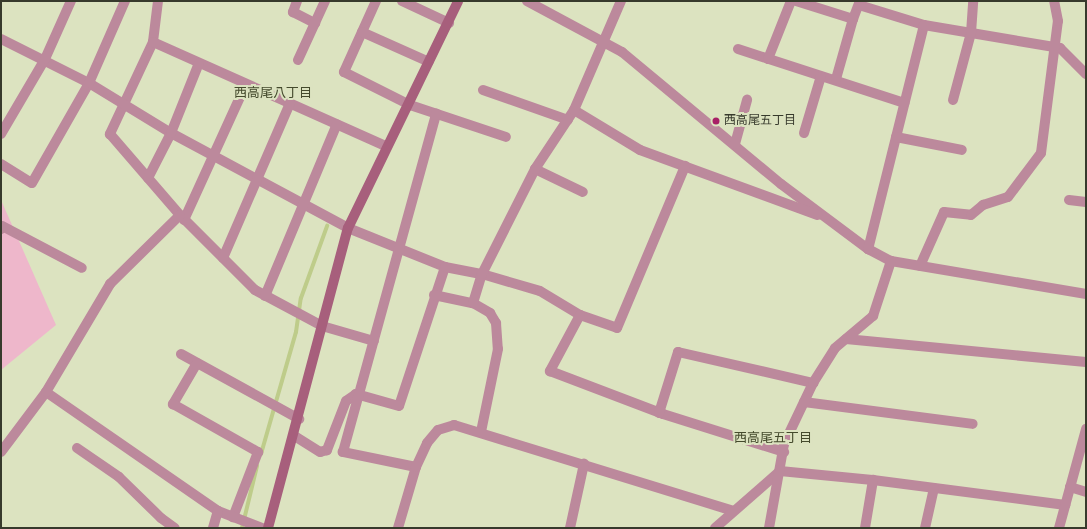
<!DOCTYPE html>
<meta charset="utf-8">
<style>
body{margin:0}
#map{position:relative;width:1087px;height:529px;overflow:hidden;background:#dce3c0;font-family:"Space Grotesk","Noto Sans JP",sans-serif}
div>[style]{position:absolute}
.green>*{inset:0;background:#eeb7cb}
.stream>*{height:4px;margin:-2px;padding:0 2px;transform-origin:2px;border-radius:2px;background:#becc8a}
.street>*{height:10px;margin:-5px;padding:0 5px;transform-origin:5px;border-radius:5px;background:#bc899c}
.secondary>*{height:10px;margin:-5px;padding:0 5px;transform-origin:5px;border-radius:5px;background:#a75f7c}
.dots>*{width:11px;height:11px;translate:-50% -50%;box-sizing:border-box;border:2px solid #dce3c0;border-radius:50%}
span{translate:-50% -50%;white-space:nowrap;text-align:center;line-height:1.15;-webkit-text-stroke:4px #dce3c0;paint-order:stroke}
.poi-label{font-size:12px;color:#373a2c}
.left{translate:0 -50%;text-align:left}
.neighbourhood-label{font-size:13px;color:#444a2c}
.frame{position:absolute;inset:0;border:2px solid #373a2c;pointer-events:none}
</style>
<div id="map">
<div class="green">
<div style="clip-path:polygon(1px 200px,56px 325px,1px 370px)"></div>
</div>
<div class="stream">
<div style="left:261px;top:454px;width:127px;rotate:-74deg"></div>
<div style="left:296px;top:332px;width:34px;rotate:-82deg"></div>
<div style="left:301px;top:298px;width:77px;rotate:-70.1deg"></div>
<div style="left:242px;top:528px;width:64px;rotate:-76.4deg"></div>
</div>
<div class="street">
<div style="left:158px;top:1px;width:41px;rotate:97deg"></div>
<div style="left:153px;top:42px;width:102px;rotate:115.1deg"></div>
<div style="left:110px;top:134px;width:107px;rotate:49.2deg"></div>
<div style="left:180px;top:215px;width:106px;rotate:45deg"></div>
<div style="left:255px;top:290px;width:76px;rotate:28.2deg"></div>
<div style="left:322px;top:326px;width:54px;rotate:16.1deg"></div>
<div style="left:297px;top:1px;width:12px;rotate:110deg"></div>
<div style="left:293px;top:12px;width:25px;rotate:27deg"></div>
<div style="left:376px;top:1px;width:78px;rotate:114.3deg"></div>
<div style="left:344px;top:72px;width:74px;rotate:26.6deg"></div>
<div style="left:410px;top:105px;width:101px;rotate:18.4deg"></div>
<div style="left:402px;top:1px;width:52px;rotate:25.1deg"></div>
<div style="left:527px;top:1px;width:108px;rotate:28.2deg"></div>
<div style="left:622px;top:52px;width:207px;rotate:39.7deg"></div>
<div style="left:781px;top:184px;width:109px;rotate:36.8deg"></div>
<div style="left:868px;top:249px;width:26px;rotate:28deg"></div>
<div style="left:891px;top:261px;width:198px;rotate:9.6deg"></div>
<div style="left:796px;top:1px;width:60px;rotate:17.5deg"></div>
<div style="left:853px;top:19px;width:19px;rotate:-69deg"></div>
<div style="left:859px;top:5px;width:68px;rotate:17.1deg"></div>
<div style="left:924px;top:25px;width:231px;rotate:104deg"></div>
<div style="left:924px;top:25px;width:138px;rotate:9.6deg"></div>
<div style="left:1060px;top:48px;width:37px;rotate:45deg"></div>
<div style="left:362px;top:32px;width:73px;rotate:24.1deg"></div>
<div style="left:1px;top:39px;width:98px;rotate:26.6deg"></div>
<div style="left:89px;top:83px;width:96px;rotate:31.4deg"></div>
<div style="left:171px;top:133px;width:201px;rotate:28.2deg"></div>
<div style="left:348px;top:228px;width:105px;rotate:21.9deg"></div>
<div style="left:445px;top:267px;width:146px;rotate:108.3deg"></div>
<div style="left:399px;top:406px;width:45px;rotate:-164.4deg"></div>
<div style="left:356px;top:394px;width:12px;rotate:145deg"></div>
<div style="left:346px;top:401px;width:53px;rotate:111.2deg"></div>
<div style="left:327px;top:450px;width:7px;rotate:164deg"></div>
<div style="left:320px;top:452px;width:31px;rotate:-148deg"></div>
<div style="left:153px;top:42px;width:255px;rotate:24.1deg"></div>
<div style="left:738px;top:49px;width:175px;rotate:18deg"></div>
<div style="left:768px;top:59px;width:62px;rotate:-68.4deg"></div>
<div style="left:298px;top:60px;width:65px;rotate:-65.4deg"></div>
<div style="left:836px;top:79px;width:62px;rotate:-74.2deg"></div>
<div style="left:483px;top:90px;width:90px;rotate:19.4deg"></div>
<div style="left:953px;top:100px;width:69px;rotate:-75deg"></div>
<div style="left:971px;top:33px;width:32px;rotate:-86deg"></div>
<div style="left:574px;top:110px;width:77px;rotate:31.2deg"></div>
<div style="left:640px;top:150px;width:189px;rotate:20.1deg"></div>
<div style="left:804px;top:133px;width:59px;rotate:-73.4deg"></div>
<div style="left:1px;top:134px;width:87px;rotate:-59.6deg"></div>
<div style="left:45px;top:59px;width:64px;rotate:-65.9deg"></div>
<div style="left:896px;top:137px;width:67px;rotate:11.1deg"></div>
<div style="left:735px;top:144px;width:46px;rotate:-74.7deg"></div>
<div style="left:1px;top:164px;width:36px;rotate:32deg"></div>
<div style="left:32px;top:183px;width:115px;rotate:-60.3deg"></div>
<div style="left:89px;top:83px;width:90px;rotate:-66.3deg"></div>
<div style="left:535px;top:169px;width:53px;rotate:25.6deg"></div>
<div style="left:148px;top:178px;width:51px;rotate:-62.9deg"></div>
<div style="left:171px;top:133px;width:75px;rotate:-68.2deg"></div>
<div style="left:1069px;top:200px;width:17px;rotate:7deg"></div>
<div style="left:184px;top:220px;width:149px;rotate:-65.5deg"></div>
<div style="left:1px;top:229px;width:3px;rotate:-72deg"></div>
<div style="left:2px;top:226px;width:90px;rotate:27.7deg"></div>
<div style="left:223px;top:258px;width:169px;rotate:-66.6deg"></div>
<div style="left:920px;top:266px;width:59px;rotate:-66deg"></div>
<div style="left:944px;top:212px;width:27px;rotate:6deg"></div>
<div style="left:971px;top:215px;width:16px;rotate:-40deg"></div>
<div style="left:983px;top:205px;width:26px;rotate:-18deg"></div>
<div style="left:1008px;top:197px;width:55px;rotate:-53.1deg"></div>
<div style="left:1041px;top:153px;width:133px;rotate:-82.7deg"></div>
<div style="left:1058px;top:21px;width:20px;rotate:-101deg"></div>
<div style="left:445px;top:267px;width:38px;rotate:11deg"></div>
<div style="left:482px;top:274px;width:60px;rotate:16.3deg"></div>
<div style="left:540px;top:291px;width:47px;rotate:31deg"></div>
<div style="left:580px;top:315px;width:39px;rotate:19deg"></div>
<div style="left:617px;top:328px;width:176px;rotate:-67.2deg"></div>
<div style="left:434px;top:295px;width:40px;rotate:12deg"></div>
<div style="left:473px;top:303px;width:20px;rotate:30deg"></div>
<div style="left:490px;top:313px;width:12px;rotate:59deg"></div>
<div style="left:496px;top:323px;width:26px;rotate:86deg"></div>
<div style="left:498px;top:349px;width:85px;rotate:101.6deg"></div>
<div style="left:265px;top:296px;width:186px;rotate:-67.3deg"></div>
<div style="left:473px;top:303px;width:30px;rotate:-73deg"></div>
<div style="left:482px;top:274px;width:118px;rotate:-63.2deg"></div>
<div style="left:535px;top:169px;width:71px;rotate:-56.5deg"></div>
<div style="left:574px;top:110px;width:119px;rotate:-66.7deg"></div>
<div style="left:580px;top:315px;width:64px;rotate:118.2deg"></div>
<div style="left:550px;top:371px;width:121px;rotate:20.8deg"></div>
<div style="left:663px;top:414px;width:127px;rotate:17.4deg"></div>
<div style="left:846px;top:339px;width:241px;rotate:5.5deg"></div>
<div style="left:181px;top:354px;width:135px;rotate:28.8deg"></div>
<div style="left:197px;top:363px;width:48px;rotate:120.3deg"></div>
<div style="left:173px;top:404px;width:98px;rotate:29.5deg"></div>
<div style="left:258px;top:452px;width:70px;rotate:111deg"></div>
<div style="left:46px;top:392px;width:209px;rotate:34.7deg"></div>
<div style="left:218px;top:511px;width:47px;rotate:21.1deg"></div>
<div style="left:804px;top:402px;width:170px;rotate:7.4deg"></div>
<div style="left:659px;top:413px;width:64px;rotate:-72.7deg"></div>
<div style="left:678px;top:352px;width:139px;rotate:12.9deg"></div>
<div style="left:77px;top:448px;width:51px;rotate:34.6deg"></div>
<div style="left:119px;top:477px;width:59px;rotate:44.3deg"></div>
<div style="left:161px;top:518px;width:17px;rotate:36deg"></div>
<div style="left:1px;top:452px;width:75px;rotate:-53.1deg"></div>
<div style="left:46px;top:392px;width:126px;rotate:-59.3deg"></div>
<div style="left:110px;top:284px;width:98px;rotate:-44.6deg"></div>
<div style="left:416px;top:467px;width:75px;rotate:-168.4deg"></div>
<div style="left:343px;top:452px;width:351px;rotate:-74.6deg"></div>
<div style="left:1070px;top:487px;width:17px;rotate:17deg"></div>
<div style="left:213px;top:528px;width:18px;rotate:-74deg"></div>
<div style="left:398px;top:528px;width:64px;rotate:-73.6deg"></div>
<div style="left:416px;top:467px;width:26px;rotate:-65deg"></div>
<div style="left:427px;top:443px;width:17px;rotate:-50deg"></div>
<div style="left:438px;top:430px;width:17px;rotate:-17deg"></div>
<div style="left:454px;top:425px;width:292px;rotate:17.1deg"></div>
<div style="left:570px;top:528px;width:66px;rotate:-77.7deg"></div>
<div style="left:715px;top:528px;width:86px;rotate:-41.2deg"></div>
<div style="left:780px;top:471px;width:93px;rotate:5.5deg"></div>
<div style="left:873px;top:480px;width:194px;rotate:7.4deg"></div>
<div style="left:769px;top:528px;width:85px;rotate:-79.9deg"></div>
<div style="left:784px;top:444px;width:68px;rotate:-64.6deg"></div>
<div style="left:813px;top:383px;width:41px;rotate:-57.8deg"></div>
<div style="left:835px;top:348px;width:50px;rotate:-40.1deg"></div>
<div style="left:873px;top:316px;width:58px;rotate:-71.9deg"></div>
<div style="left:865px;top:528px;width:49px;rotate:-80.5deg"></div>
<div style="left:925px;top:528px;width:41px;rotate:-77.3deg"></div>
<div style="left:1059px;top:528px;width:103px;rotate:-74.7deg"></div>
</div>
<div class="secondary">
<div style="left:268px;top:528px;width:310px;rotate:-75.1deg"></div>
<div style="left:348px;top:228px;width:252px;rotate:-64.1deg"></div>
</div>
<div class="dots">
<div style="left:716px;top:121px;background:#a82066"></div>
</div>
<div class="poi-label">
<span class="left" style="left:724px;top:121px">西高尾五丁目</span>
</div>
<div class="neighbourhood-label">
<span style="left:273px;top:93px">西高尾八丁目</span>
<span style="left:773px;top:438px">西高尾五丁目</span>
</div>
<div class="frame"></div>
</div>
